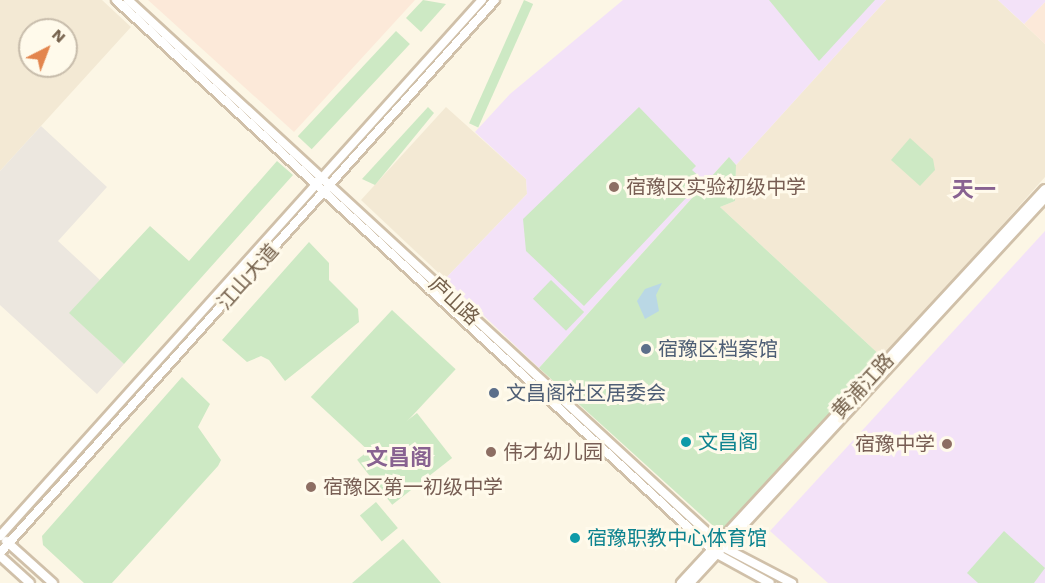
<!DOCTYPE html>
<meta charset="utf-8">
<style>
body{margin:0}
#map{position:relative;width:1045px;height:583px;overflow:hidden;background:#fcf6e5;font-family:"Work Sans","Noto Sans SC",sans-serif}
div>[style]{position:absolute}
.residential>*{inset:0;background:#f3e9d4}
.commercial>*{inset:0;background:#fce9d9}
.industrial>*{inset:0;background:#ece7df}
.education>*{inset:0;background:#f3e2f8}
.green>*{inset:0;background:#cde9c4;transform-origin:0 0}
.water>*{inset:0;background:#bad8e5}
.roads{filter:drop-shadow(2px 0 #d0c0a9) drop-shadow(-2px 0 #d0c0a9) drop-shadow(0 2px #d0c0a9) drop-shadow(0 -2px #d0c0a9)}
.secondary>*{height:8px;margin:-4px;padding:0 4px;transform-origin:4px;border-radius:4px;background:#fff}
.dots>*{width:16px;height:16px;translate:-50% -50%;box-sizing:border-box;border:3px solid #fffaeb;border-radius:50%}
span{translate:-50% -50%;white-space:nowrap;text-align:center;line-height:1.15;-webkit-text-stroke:6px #fffaeb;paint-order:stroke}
.education-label{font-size:20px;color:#785e54}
.left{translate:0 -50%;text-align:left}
.right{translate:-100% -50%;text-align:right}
.street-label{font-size:20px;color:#74604b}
.service-label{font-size:20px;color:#4e5e75}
.culture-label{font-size:20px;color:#0d838f}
.quarter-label{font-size:22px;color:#886291;font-weight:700}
.north{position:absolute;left:18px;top:18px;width:60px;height:60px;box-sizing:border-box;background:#fffaeb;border:2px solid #c7bcab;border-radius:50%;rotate:42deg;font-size:16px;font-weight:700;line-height:24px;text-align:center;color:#74604b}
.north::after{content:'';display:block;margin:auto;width:21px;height:27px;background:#e3854d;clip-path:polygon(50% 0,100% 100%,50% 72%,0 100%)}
</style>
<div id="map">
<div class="residential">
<div style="clip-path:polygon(evenodd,0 0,102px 0,131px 27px,0 171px,0 0,30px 30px,66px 30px,66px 66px,30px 66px,30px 30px)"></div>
<div style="clip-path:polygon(886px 0,998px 0,1045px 44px,1045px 177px,883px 358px,720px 207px,735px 201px,736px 165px)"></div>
<div style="clip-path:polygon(446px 107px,526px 179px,527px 194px,445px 279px,361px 200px)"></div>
</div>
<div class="commercial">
<div style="clip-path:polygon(148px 0,415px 0,294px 132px)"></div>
<div style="clip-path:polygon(1045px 2px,1045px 44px,1024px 24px)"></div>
</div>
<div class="industrial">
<div style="clip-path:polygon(41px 126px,107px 187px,58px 241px,100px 280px,70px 313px,124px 364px,97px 394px,0 305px,0 171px)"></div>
</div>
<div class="education">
<div style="clip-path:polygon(623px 0,886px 0,736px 165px,728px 158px,539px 368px,445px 279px,527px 194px,526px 179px,475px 132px,510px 94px)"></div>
<div style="clip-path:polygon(998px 0,1045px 0,1045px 2px,1024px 24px)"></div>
<div style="clip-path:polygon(1045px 231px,1045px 583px,828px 583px,770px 531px)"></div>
</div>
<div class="green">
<div style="clip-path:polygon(423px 0,446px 4px,421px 32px,406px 18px)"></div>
<div style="left:524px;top:0;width:10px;height:135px;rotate:24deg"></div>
<div style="clip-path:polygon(769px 0,875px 0,819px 61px)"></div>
<div style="left:396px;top:31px;width:19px;height:144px;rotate:43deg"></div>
<div style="clip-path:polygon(428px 107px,434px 113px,375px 185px,362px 179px)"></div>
<div style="clip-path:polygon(639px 107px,696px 166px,692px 170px,703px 180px,584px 306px,526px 251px,523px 219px)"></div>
<div style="clip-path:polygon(910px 138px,933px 159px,935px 170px,920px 186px,891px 160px)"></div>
<div style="clip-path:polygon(729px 157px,736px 165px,735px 201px,720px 207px,883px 358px,721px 533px,539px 368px)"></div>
<div style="clip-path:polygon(277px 161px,293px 175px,124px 364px,69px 313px,150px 226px,189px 261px)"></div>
<div style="clip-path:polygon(309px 242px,329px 263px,329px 280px,358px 309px,359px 322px,285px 381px,269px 360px,261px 356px,247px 362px,222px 340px)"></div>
<div style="left:551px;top:280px;width:46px;height:26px;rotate:44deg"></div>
<div style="left:392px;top:310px;width:87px;height:119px;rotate:43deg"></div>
<div style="clip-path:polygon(182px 377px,210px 404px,198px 427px,221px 460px,218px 466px,112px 583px,84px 583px,43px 545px,42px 536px)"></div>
<div style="left:417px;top:413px;width:57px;height:76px;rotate:52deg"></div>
<div style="left:376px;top:502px;width:34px;height:21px;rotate:50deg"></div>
<div style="clip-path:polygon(1004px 531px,1045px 568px,1034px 583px,978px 583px,967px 573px)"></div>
<div style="clip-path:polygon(403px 539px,441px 583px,352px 583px)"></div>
</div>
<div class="water">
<div style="clip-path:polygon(662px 283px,656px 295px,659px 311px,645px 319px,637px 301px,645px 289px)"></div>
</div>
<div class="roads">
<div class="secondary">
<div style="left:116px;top:0;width:817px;rotate:42.67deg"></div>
<div style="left:717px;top:554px;width:60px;rotate:28.7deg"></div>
<div style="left:128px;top:0;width:808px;rotate:42.59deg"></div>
<div style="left:723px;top:547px;width:78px;rotate:27.6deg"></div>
<div style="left:0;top:536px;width:721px;rotate:-48.04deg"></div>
<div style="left:6px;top:541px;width:63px;rotate:41.8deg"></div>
<div style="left:0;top:553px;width:742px;rotate:-48.17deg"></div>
<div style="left:0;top:556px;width:40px;rotate:42deg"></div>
<div style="left:681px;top:583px;width:536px;rotate:-47.27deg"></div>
<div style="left:690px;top:583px;width:524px;rotate:-47.32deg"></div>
</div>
</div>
<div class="dots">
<div style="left:614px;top:187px;background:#8d6e63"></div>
<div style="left:646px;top:349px;background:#5c6f8a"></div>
<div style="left:494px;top:393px;background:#5c6f8a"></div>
<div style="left:686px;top:442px;background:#0f9aa8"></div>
<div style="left:947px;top:444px;background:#8d6e63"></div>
<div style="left:491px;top:452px;background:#8d6e63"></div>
<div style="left:311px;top:487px;background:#8d6e63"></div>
<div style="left:575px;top:538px;background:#0f9aa8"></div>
</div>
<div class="education-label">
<span class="left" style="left:626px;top:187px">宿豫区实验初级中学</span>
<span class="right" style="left:935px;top:444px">宿豫中学</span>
<span class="left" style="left:503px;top:452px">伟才幼儿园</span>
<span class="left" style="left:323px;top:487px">宿豫区第一初级中学</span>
</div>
<div class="street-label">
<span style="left:248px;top:277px;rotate:-48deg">江山大道</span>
<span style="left:454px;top:301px;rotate:43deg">庐山路</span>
<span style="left:863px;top:386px;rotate:-47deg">黄浦江路</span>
</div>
<div class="service-label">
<span class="left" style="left:658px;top:349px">宿豫区档案馆</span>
<span class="left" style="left:506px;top:393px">文昌阁社区居委会</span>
</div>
<div class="culture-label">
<span class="left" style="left:698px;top:442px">文昌阁</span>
<span class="left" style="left:587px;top:538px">宿豫职教中心体育馆</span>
</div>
<div class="quarter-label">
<span style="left:974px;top:190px">天一</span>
<span style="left:399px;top:458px">文昌阁</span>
</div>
<div class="north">N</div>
</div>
